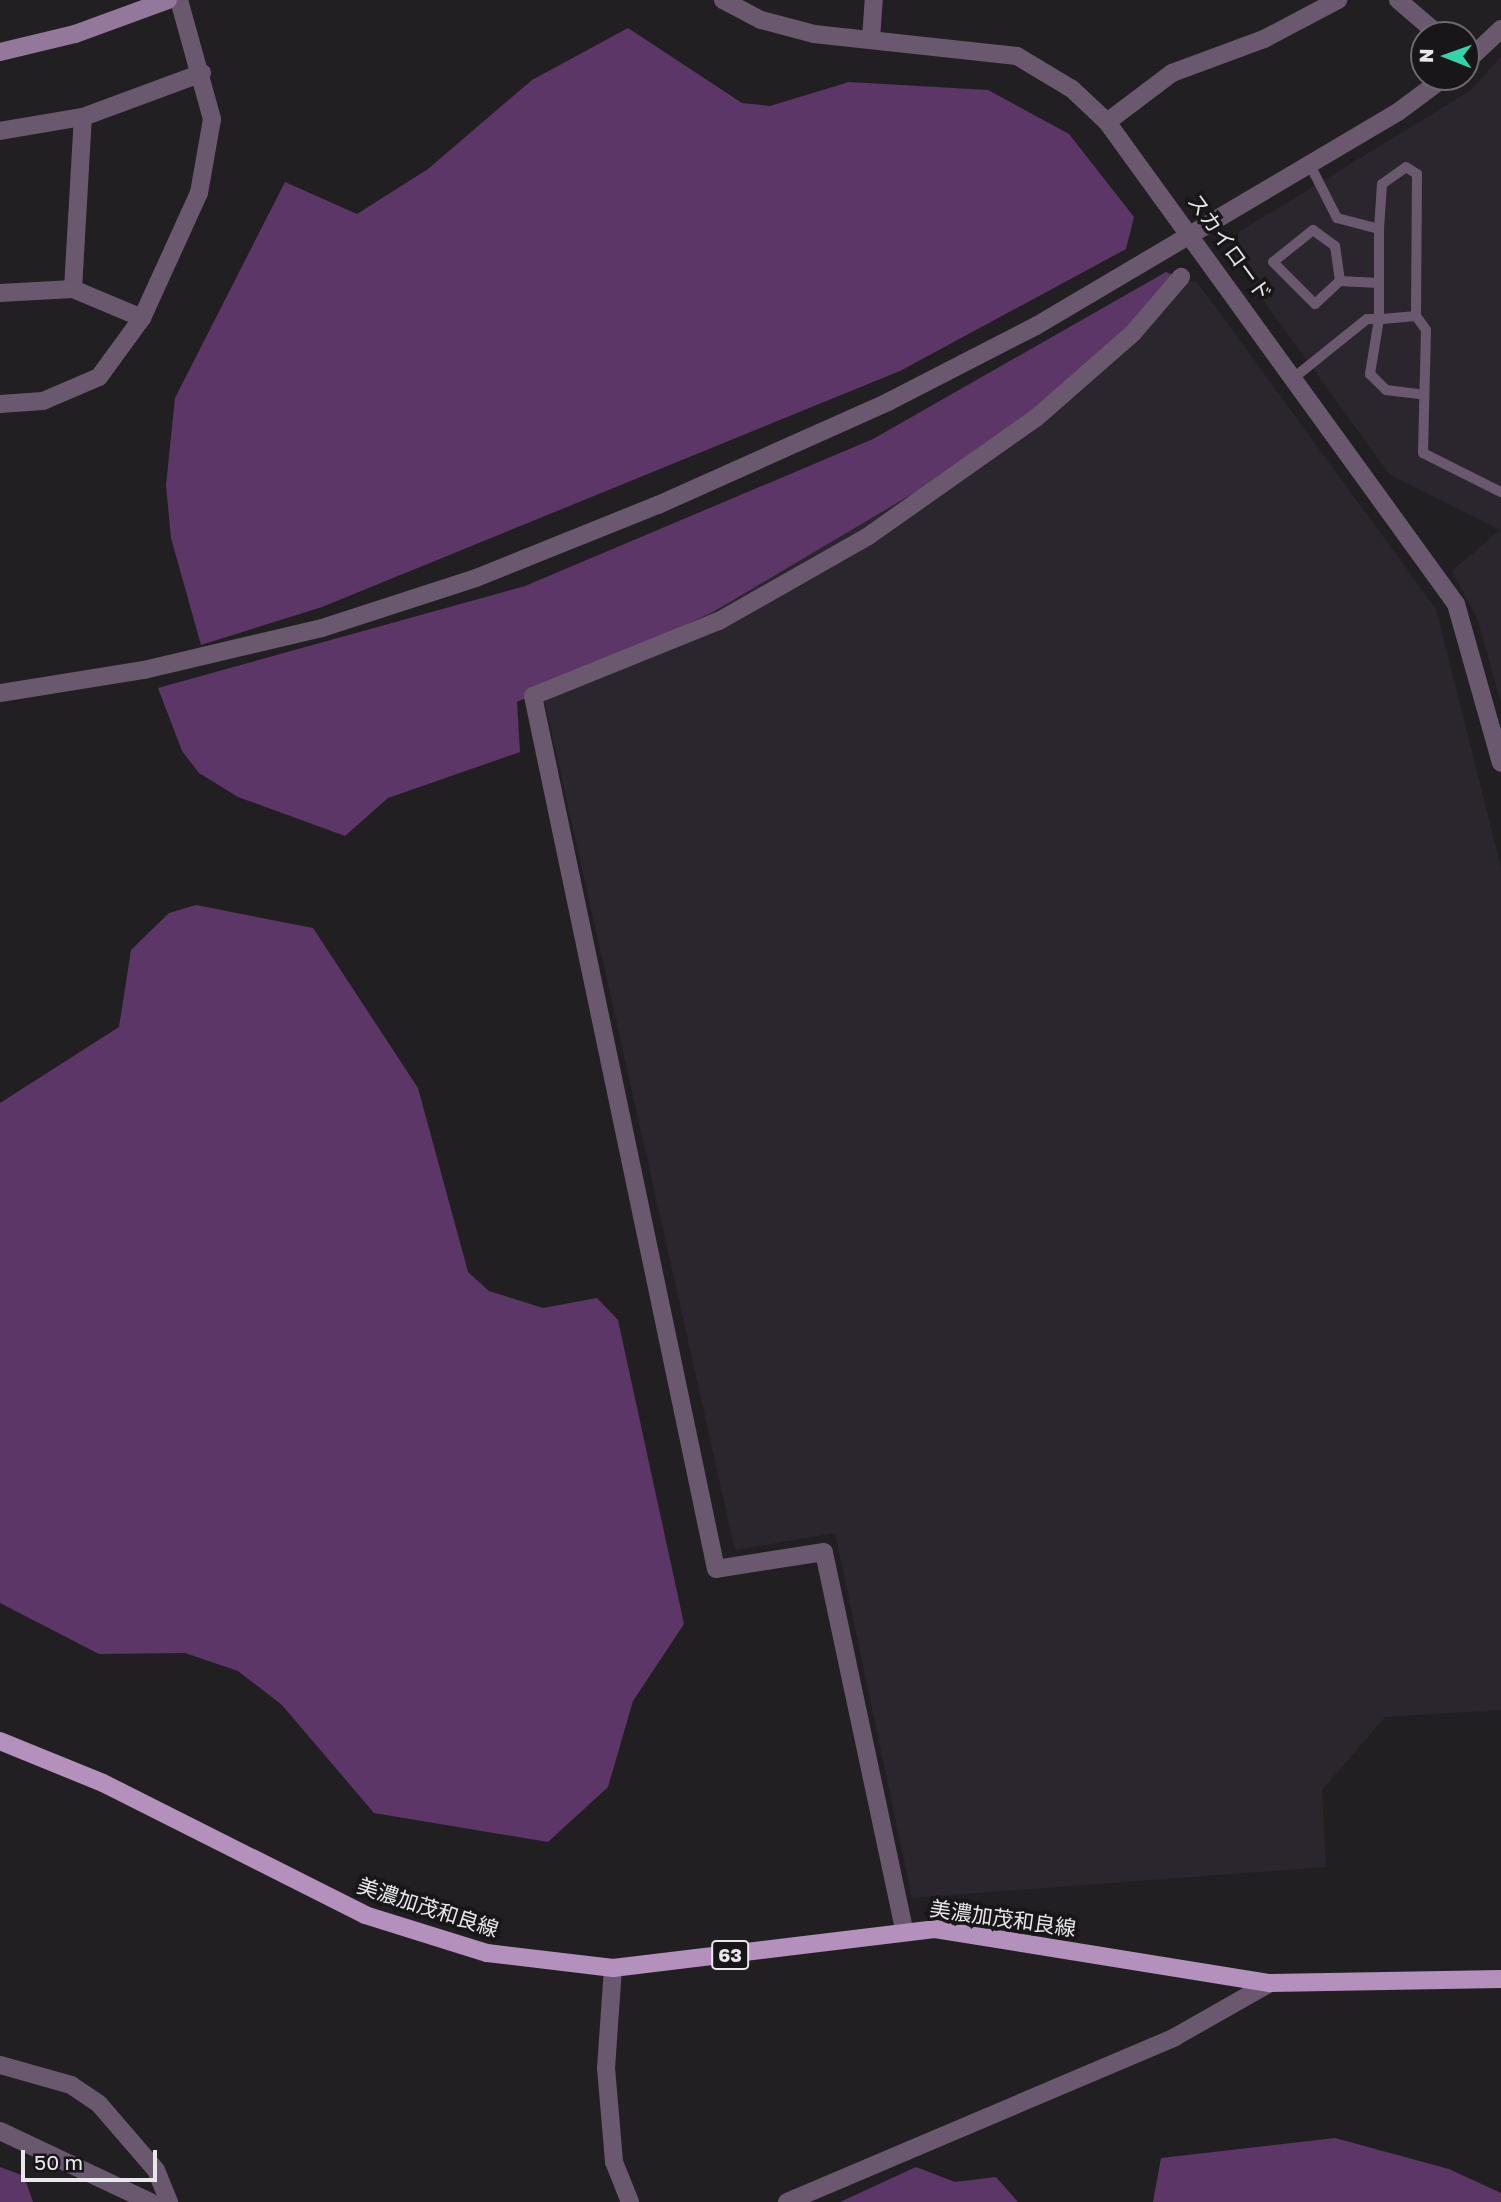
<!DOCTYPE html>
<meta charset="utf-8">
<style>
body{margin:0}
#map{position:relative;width:1501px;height:2202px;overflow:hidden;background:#221f22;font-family:"Golos Text","Noto Sans JP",sans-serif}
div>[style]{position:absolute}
.built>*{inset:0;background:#2b252d}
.forest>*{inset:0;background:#5c3666}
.service>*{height:10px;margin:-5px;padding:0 5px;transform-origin:5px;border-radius:5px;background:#6a596e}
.minor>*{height:18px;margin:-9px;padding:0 9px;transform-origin:9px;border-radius:9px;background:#6a596e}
.tertiary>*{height:18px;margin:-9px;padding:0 9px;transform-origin:9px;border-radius:9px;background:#6a596e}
.secondary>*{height:18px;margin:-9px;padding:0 9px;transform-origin:9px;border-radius:9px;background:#94789b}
.primary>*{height:18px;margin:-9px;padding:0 9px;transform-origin:9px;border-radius:9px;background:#b490bd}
span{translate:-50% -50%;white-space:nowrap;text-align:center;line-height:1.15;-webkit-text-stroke:7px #181619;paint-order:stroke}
.shield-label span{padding:2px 5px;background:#181619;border:2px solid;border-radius:5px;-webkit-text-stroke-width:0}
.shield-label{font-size:19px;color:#e8e7e9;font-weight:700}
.street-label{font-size:21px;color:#e8e7e9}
.north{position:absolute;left:1410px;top:21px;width:70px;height:70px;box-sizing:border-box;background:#181619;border:2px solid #6b6a6c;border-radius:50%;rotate:271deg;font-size:19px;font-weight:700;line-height:28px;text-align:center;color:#e8e7e9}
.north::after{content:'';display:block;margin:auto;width:24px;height:32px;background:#33d4a8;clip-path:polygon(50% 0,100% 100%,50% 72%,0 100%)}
.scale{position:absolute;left:21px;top:2150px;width:136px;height:32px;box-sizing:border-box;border:4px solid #e8e7e9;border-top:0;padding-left:9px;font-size:21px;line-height:24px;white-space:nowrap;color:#e8e7e9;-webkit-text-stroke:5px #181619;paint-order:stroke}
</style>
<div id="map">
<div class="built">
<div style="clip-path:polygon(1501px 57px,1501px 703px,1477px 618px,1452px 571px,1500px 530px,1390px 475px,1234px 260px,1239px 232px,1470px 91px)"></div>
<div style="clip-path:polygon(1187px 281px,1197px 282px,1436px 609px,1501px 868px,1501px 1710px,1385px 1717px,1322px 1790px,1326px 1867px,912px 1898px,835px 1533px,735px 1550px,541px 686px,713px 612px)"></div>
</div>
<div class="forest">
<div style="clip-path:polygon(628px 28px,742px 103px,770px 106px,849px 82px,988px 90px,1069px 134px,1134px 217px,1126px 249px,900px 371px,322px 607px,201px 645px,171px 538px,166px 485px,175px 398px,285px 182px,357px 214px,428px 169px,532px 80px)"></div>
<div style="clip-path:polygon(1166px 272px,1187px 281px,1087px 369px,966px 462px,713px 612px,517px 702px,520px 752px,388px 798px,345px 836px,238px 797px,199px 773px,182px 751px,158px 688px,525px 586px,873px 439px)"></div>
<div style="clip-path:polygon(196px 905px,313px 928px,418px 1088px,468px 1272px,489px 1291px,543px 1308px,597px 1298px,618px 1320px,684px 1624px,633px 1701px,608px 1787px,548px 1842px,374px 1813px,282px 1705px,238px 1671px,185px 1653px,99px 1654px,0 1603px,0 1103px,119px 1027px,131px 950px,169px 913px)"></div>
<div style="clip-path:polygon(1335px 2138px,1449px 2169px,1501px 2193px,1501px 2202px,1153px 2202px,1161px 2158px)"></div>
<div style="clip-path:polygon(0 2167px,24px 2176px,33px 2202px,0 2202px)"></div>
<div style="clip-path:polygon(916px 2167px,955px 2182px,996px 2177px,1018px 2202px,840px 2202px)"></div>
</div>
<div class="service">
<div style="left:1309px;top:163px;width:62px;rotate:63deg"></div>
<div style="left:1337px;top:218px;width:43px;rotate:14.7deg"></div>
<div style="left:1379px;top:229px;width:45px;rotate:-86.2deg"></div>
<div style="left:1382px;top:184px;width:29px;rotate:-35deg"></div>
<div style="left:1406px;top:167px;width:13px;rotate:32deg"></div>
<div style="left:1417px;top:174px;width:142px;rotate:90.4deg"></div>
<div style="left:1416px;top:316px;width:17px;rotate:54deg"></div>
<div style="left:1426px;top:330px;width:123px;rotate:91.4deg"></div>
<div style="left:1423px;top:453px;width:87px;rotate:26.6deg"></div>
<div style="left:1340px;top:281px;width:35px;rotate:-98deg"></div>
<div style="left:1335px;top:246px;width:27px;rotate:-144deg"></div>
<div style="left:1313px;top:230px;width:51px;rotate:141.3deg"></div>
<div style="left:1273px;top:262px;width:59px;rotate:45deg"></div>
<div style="left:1315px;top:304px;width:34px;rotate:-43deg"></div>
<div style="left:1340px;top:281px;width:39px;rotate:3deg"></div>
<div style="left:1416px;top:316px;width:37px;rotate:175deg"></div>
<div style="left:1379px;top:319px;width:56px;rotate:99.3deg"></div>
<div style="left:1370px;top:374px;width:23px;rotate:45deg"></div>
<div style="left:1386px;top:390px;width:38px;rotate:7deg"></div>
<div style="left:1296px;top:376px;width:91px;rotate:-38.8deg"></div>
<div style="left:1367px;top:319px;width:12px"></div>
<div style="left:1379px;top:319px;width:90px;rotate:-90deg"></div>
</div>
<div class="minor">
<div style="left:1398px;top:0;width:54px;rotate:40.5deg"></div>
<div style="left:871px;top:39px;width:39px;rotate:-86deg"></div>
<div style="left:1107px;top:122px;width:81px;rotate:-37deg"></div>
<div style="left:1172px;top:73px;width:98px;rotate:-20.3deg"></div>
<div style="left:1264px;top:39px;width:84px;rotate:-27.8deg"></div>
<div style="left:0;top:131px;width:84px;rotate:-9.6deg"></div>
<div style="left:83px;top:117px;width:127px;rotate:-20.3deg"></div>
<div style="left:73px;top:289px;width:172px;rotate:-86.7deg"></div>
<div style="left:0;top:293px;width:73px;rotate:-3.1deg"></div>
<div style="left:73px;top:289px;width:75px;rotate:22.8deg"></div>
<div style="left:0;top:404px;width:43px;rotate:-4deg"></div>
<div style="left:43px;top:401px;width:61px;rotate:-23.2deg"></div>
<div style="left:99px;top:377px;width:73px;rotate:-53.9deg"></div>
<div style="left:142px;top:318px;width:137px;rotate:-65.5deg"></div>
<div style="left:199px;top:193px;width:75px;rotate:-80deg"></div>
<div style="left:212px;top:119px;width:123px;rotate:-105.5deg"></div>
<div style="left:904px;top:1929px;width:385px;rotate:-102deg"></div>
<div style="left:824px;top:1552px;width:109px;rotate:171.1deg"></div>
<div style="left:716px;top:1569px;width:892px;rotate:-101.84deg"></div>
<div style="left:533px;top:696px;width:201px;rotate:-22deg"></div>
<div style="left:719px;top:621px;width:170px;rotate:-29.6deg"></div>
<div style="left:867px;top:537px;width:207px;rotate:-35.2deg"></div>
<div style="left:1036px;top:418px;width:129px;rotate:-41.2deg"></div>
<div style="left:1133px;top:333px;width:74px;rotate:-49.4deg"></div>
<div style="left:0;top:2065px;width:74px;rotate:15.7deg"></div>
<div style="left:71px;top:2085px;width:34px;rotate:34deg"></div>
<div style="left:99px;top:2104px;width:87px;rotate:49.2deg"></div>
<div style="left:156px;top:2170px;width:35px;rotate:68deg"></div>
<div style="left:0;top:2131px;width:166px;rotate:25.3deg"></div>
<div style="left:787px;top:2202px;width:422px;rotate:-23deg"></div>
<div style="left:1175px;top:2037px;width:109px;rotate:-29.6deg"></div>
</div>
<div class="tertiary">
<div style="left:723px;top:0;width:43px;rotate:27.8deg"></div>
<div style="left:761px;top:20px;width:55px;rotate:14.8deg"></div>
<div style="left:814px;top:34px;width:204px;rotate:6.2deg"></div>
<div style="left:1017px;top:56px;width:64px;rotate:31deg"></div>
<div style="left:1072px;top:89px;width:48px;rotate:43.3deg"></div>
<div style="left:1107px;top:122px;width:595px;rotate:54.09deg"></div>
<div style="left:1456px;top:604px;width:165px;rotate:74.2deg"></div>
<div style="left:1466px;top:62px;width:48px;rotate:-43.3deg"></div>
<div style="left:0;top:693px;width:146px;rotate:-9.1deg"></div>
<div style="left:144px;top:670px;width:183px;rotate:-13.3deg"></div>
<div style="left:322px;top:628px;width:162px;rotate:-18deg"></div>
<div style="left:476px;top:578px;width:196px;rotate:-21.9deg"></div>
<div style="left:658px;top:505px;width:252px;rotate:-24.1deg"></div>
<div style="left:888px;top:402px;width:166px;rotate:-27.2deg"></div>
<div style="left:1036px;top:326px;width:421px;rotate:-30.6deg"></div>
<div style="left:1398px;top:112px;width:59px;rotate:-36.7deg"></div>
<div style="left:613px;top:1968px;width:100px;rotate:94deg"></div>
<div style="left:606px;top:2068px;width:94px;rotate:85.1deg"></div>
<div style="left:614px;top:2162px;width:43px;rotate:68.2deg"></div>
</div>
<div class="secondary">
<div style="left:0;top:52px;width:77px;rotate:-13.5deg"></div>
<div style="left:75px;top:34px;width:99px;rotate:-20.1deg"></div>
</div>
<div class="primary">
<div style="left:0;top:1741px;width:111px;rotate:22.2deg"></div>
<div style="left:103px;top:1783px;width:293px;rotate:26.7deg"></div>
<div style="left:365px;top:1915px;width:128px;rotate:17.3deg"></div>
<div style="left:487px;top:1953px;width:127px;rotate:6.8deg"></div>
<div style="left:613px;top:1968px;width:324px;rotate:-6.9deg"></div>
<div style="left:935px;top:1929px;width:339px;rotate:9.2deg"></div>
<div style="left:1270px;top:1983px;width:231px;rotate:-1deg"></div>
</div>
<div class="shield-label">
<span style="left:730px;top:1955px">63</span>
</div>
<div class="street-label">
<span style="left:1230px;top:247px;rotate:54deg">スカイロード</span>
<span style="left:428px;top:1907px;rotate:18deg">美濃加茂和良線</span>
<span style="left:1003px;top:1918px;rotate:8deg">美濃加茂和良線</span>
</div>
<div class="north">N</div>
<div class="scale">50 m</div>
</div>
